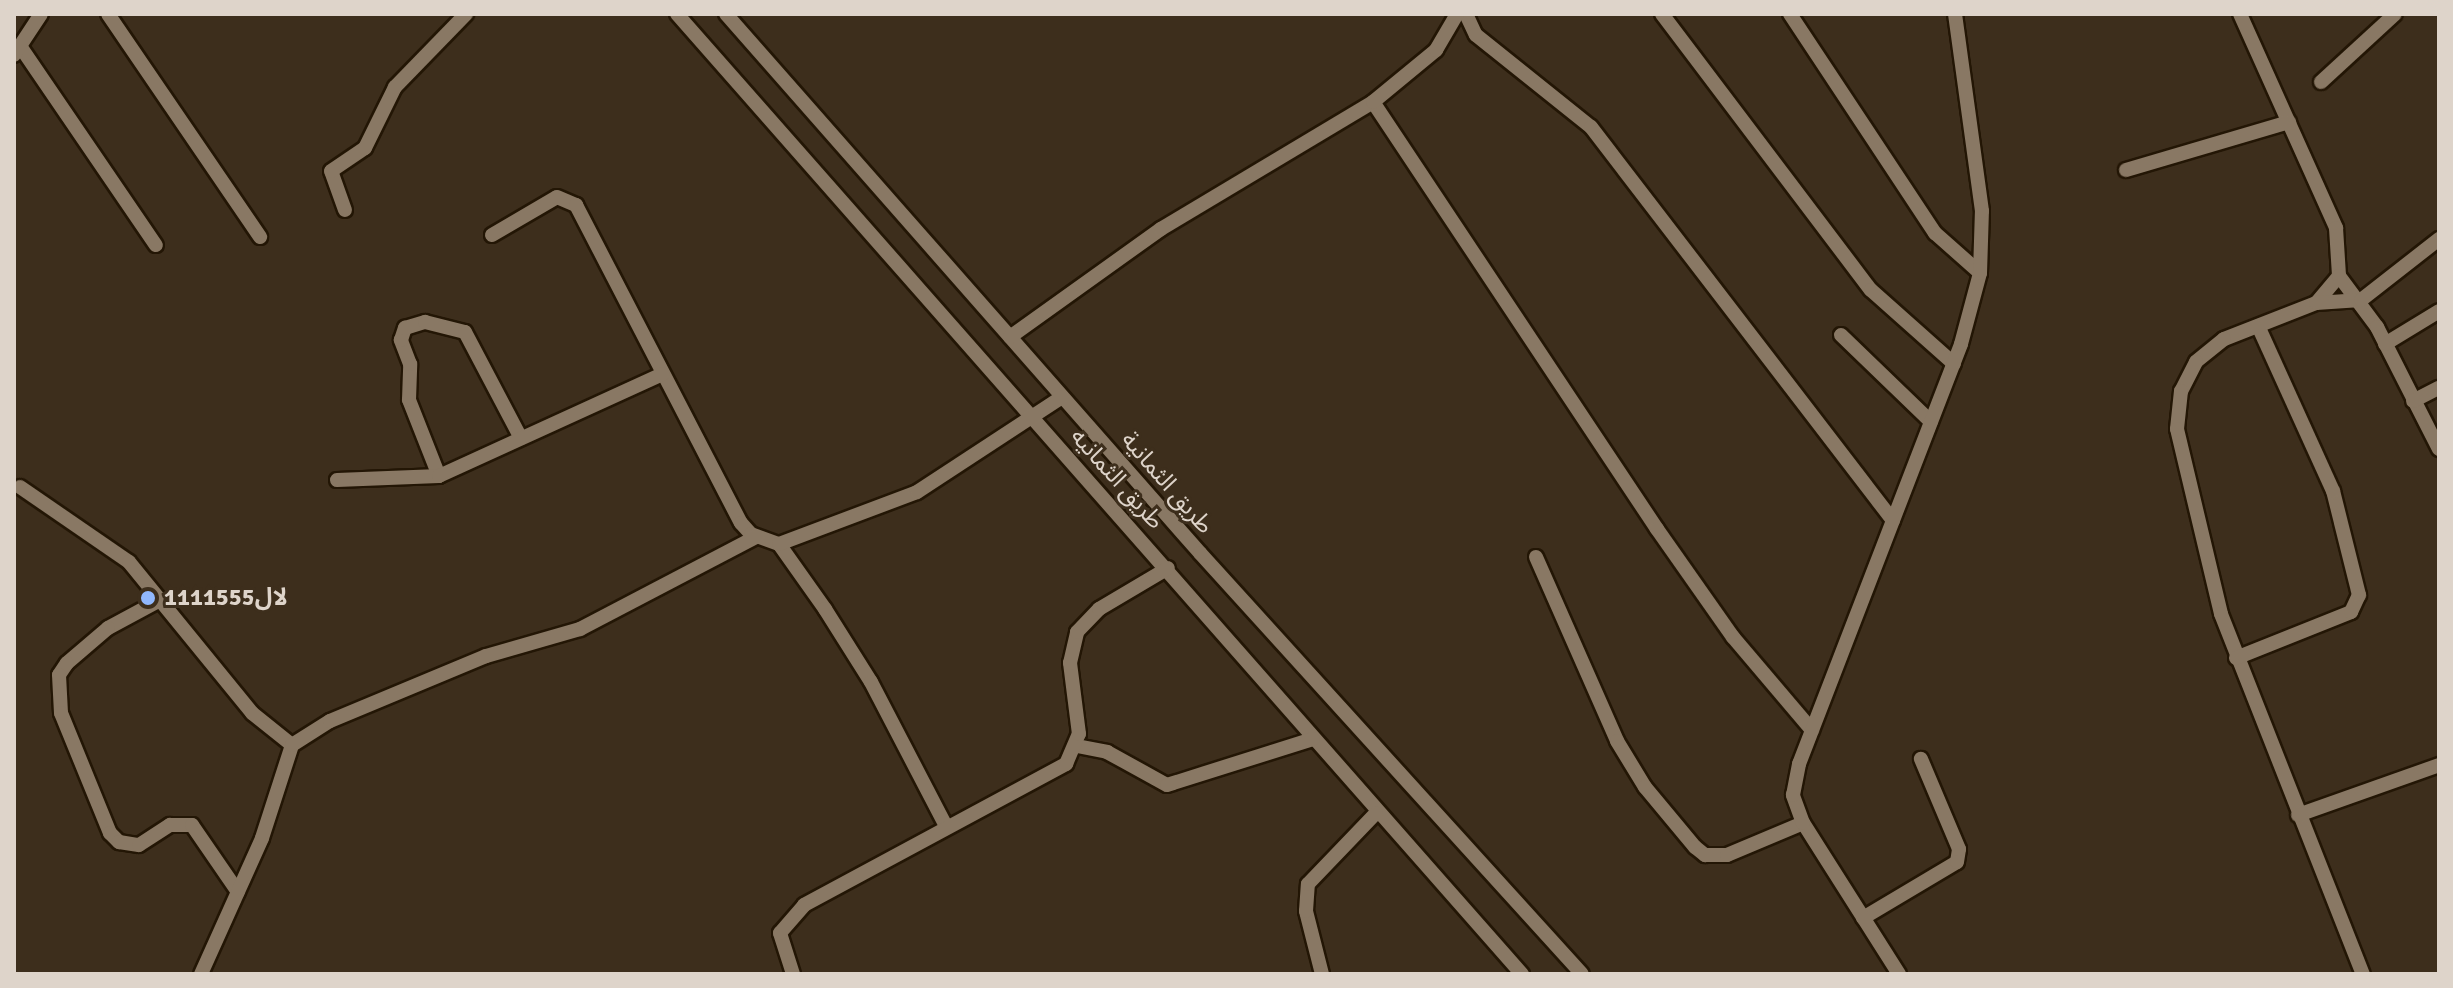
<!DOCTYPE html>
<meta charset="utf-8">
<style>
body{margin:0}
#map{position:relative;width:2453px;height:988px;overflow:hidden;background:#3d2e1c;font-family:Signika,"Noto Sans Arabic",sans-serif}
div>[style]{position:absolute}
.roads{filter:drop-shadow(2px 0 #231605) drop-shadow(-2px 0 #231605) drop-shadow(0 2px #231605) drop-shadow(0 -2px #231605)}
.minor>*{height:14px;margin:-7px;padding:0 7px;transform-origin:7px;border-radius:7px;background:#897864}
.dots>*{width:22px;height:22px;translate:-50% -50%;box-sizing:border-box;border:4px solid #3d2e1c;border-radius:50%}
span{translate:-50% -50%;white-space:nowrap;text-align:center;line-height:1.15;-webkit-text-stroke:6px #3d2e1c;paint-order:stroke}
.street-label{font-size:24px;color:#ded4ca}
.poi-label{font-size:24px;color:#ded4ca;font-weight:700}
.left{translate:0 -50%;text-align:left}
.frame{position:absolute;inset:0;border:16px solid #ded4ca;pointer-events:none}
</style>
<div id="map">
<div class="roads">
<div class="minor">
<div style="left:108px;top:14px;width:270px;rotate:55.7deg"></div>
<div style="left:677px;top:14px;width:1279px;rotate:48.65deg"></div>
<div style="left:726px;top:14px;width:718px;rotate:48.67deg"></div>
<div style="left:1200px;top:553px;width:568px;rotate:47.78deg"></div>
<div style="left:1466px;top:14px;width:23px;rotate:65deg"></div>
<div style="left:1476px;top:35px;width:147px;rotate:38.7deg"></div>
<div style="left:1591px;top:127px;width:496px;rotate:52.5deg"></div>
<div style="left:1662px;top:14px;width:346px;rotate:52.9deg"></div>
<div style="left:1871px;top:290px;width:111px;rotate:41.7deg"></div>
<div style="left:1790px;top:14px;width:263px;rotate:56.5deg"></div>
<div style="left:1935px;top:233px;width:60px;rotate:41.6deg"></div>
<div style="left:2240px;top:14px;width:235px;rotate:65.8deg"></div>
<div style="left:2336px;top:228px;width:48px;rotate:86.4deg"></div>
<div style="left:2339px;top:276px;width:35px;rotate:130deg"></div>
<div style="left:2316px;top:303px;width:99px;rotate:158.6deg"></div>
<div style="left:2224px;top:339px;width:36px;rotate:141deg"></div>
<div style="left:2196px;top:362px;width:33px;rotate:117deg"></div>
<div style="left:2181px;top:391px;width:38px;rotate:96deg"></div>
<div style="left:2177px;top:429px;width:190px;rotate:76.6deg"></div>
<div style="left:2221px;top:614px;width:387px;rotate:68.5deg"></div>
<div style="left:20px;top:46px;width:241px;rotate:55.7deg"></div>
<div style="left:14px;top:55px;width:49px;rotate:-56.6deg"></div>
<div style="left:2321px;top:82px;width:100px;rotate:-42.6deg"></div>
<div style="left:1373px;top:102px;width:513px;rotate:56.37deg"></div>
<div style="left:1657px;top:529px;width:132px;rotate:54.9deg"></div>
<div style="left:1733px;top:637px;width:122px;rotate:49.7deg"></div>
<div style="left:2126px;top:170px;width:170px;rotate:-16.4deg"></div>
<div style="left:345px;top:210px;width:41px;rotate:-109.7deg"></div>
<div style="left:331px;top:171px;width:41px;rotate:-34.1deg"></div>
<div style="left:365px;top:148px;width:68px;rotate:-63.8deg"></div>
<div style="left:395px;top:87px;width:102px;rotate:-45.8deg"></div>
<div style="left:492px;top:235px;width:75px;rotate:-30.3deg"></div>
<div style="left:557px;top:197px;width:21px;rotate:23deg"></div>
<div style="left:576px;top:205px;width:358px;rotate:62.6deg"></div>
<div style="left:741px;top:523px;width:15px;rotate:48deg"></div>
<div style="left:751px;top:534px;width:30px;rotate:20deg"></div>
<div style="left:779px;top:544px;width:80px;rotate:54.7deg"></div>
<div style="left:825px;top:609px;width:86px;rotate:57.8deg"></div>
<div style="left:871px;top:682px;width:162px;rotate:62.5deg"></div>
<div style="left:2339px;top:276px;width:64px;rotate:53.3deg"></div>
<div style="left:2377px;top:327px;width:137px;rotate:63.1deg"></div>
<div style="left:2316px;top:303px;width:45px;rotate:-3.8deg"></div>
<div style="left:2361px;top:300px;width:99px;rotate:-38deg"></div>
<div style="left:1841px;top:335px;width:125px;rotate:44deg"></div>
<div style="left:1010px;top:337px;width:186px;rotate:-35.6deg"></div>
<div style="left:1161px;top:229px;width:247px;rotate:-30.9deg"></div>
<div style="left:1373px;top:102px;width:82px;rotate:-39.5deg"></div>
<div style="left:1436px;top:50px;width:42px;rotate:-59.7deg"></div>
<div style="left:2385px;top:344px;width:63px;rotate:-31.4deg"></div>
<div style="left:2413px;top:401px;width:29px;rotate:-27deg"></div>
<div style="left:439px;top:476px;width:82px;rotate:-111.5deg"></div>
<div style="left:409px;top:400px;width:36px;rotate:-88deg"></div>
<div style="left:410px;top:364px;width:26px;rotate:-111deg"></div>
<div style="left:401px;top:340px;width:13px;rotate:-72deg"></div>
<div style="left:405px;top:328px;width:21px;rotate:-17deg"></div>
<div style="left:425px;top:322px;width:41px;rotate:14deg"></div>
<div style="left:465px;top:332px;width:120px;rotate:62.2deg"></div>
<div style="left:337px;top:480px;width:102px;rotate:-2.2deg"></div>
<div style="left:439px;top:476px;width:246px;rotate:-24.5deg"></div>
<div style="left:20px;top:487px;width:132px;rotate:34.5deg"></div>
<div style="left:129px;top:562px;width:195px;rotate:50.8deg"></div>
<div style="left:252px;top:713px;width:51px;rotate:38.7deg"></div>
<div style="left:779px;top:544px;width:147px;rotate:-20.6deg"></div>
<div style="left:917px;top:492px;width:173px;rotate:-33.2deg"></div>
<div style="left:1536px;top:557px;width:201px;rotate:66.2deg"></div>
<div style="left:1617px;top:741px;width:54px;rotate:58.7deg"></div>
<div style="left:1645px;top:787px;width:78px;rotate:50.2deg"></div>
<div style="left:1695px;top:847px;width:13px;rotate:39deg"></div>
<div style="left:1705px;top:855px;width:22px"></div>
<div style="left:1727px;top:855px;width:82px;rotate:-22.8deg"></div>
<div style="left:160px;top:600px;width:59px;rotate:151.7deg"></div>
<div style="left:108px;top:628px;width:54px;rotate:139.5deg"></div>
<div style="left:67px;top:663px;width:14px;rotate:124deg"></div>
<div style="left:59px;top:675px;width:38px;rotate:87deg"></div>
<div style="left:61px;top:713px;width:130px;rotate:67.8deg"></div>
<div style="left:110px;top:833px;width:13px;rotate:45deg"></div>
<div style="left:119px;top:842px;width:20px;rotate:9deg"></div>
<div style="left:139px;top:845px;width:37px;rotate:-33deg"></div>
<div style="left:170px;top:825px;width:22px"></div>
<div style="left:192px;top:825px;width:81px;rotate:55.5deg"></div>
<div style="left:2236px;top:658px;width:124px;rotate:-21.8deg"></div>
<div style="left:2351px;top:612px;width:19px;rotate:-65deg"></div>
<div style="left:2359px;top:595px;width:107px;rotate:-104deg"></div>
<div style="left:2333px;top:491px;width:181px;rotate:-114.4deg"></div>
<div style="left:1077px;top:746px;width:31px;rotate:11deg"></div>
<div style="left:1107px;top:752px;width:68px;rotate:28.8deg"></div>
<div style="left:1167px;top:785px;width:153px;rotate:-17.5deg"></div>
<div style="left:2298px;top:815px;width:150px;rotate:-19.5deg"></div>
<div style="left:1863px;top:918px;width:109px;rotate:-30.8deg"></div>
<div style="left:1957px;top:862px;width:13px;rotate:-81deg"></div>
<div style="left:1959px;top:849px;width:98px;rotate:-112.9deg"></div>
<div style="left:201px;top:974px;width:149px;rotate:-65.8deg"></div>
<div style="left:262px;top:838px;width:98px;rotate:-72.1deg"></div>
<div style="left:292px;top:745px;width:45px;rotate:-32.3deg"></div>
<div style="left:330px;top:721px;width:169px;rotate:-22.6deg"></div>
<div style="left:486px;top:656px;width:98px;rotate:-16deg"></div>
<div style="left:580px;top:629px;width:199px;rotate:-27.6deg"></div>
<div style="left:793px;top:974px;width:43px;rotate:-107.6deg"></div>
<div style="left:780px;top:933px;width:37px;rotate:-49deg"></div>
<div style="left:804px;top:905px;width:298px;rotate:-28.3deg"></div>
<div style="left:1066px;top:764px;width:33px;rotate:-67deg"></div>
<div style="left:1079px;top:734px;width:72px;rotate:-97.2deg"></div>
<div style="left:1070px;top:663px;width:32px;rotate:-77deg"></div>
<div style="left:1077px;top:632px;width:32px;rotate:-46deg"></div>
<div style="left:1099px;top:609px;width:80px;rotate:-30.7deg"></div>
<div style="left:1322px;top:974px;width:65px;rotate:-104.3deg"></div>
<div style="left:1306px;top:911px;width:27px;rotate:-86deg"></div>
<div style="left:1308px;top:884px;width:98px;rotate:-46.2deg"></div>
<div style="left:1899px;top:974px;width:179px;rotate:-122.4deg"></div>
<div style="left:1803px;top:823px;width:30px;rotate:-110deg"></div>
<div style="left:1793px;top:795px;width:32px;rotate:-79deg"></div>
<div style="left:1799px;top:764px;width:450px;rotate:-68.9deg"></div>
<div style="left:1961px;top:344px;width:73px;rotate:-75deg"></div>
<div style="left:1980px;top:273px;width:62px;rotate:-88.2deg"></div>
<div style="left:1982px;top:211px;width:199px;rotate:-97.8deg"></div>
</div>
</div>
<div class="dots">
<div style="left:148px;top:598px;background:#91b8fd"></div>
</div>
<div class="street-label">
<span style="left:1117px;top:479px;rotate:48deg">طريق الثمانيه</span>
<span style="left:1167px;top:483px;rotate:49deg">طريق الثمانية</span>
</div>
<div class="poi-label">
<span class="left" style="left:164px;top:598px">1111555لال</span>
</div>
<div class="frame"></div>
</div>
